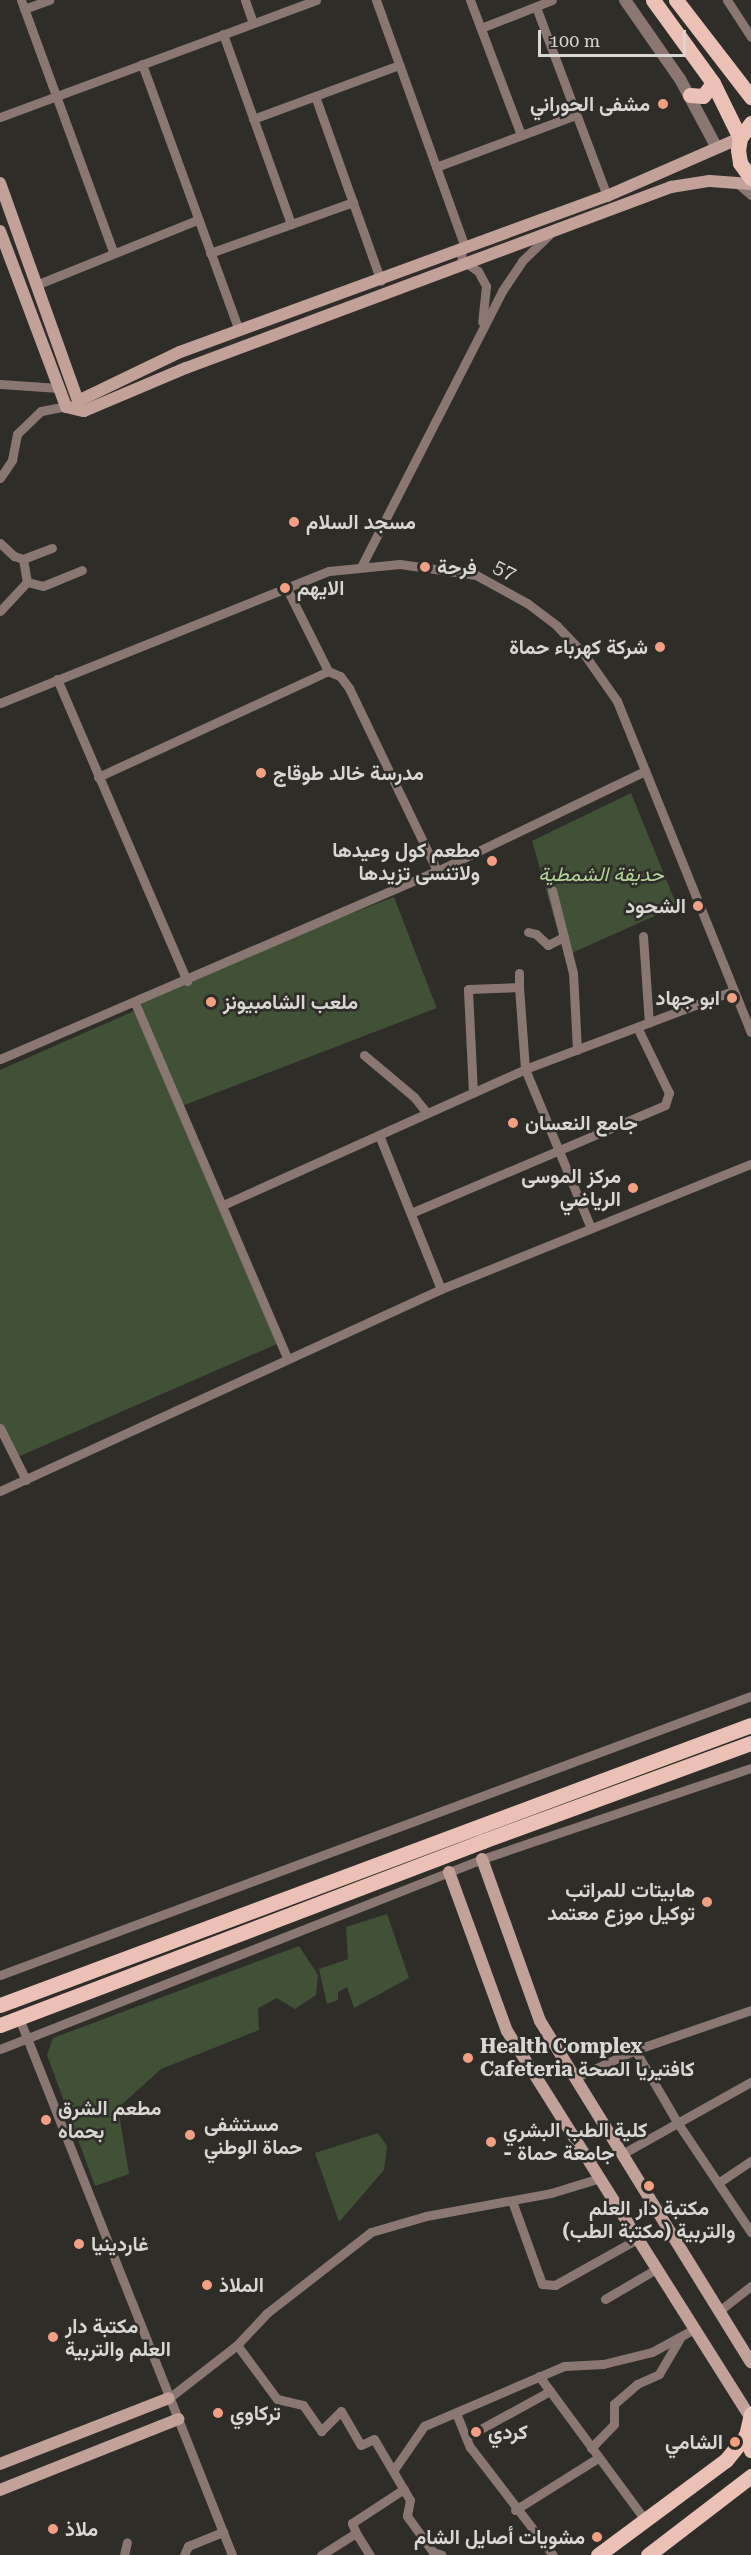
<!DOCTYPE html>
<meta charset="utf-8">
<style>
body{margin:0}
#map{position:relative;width:751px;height:2555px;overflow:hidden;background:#2f2d28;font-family:"Roboto Serif",Vazirmatn,serif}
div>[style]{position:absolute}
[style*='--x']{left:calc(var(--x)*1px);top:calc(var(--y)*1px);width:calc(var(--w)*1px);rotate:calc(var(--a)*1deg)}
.green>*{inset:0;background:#415136;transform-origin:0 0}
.minor>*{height:9px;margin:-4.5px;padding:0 4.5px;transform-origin:4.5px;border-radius:4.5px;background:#8b7772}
.tertiary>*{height:12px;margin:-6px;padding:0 6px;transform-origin:6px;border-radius:6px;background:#8b7772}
.secondary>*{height:12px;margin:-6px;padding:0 6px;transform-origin:6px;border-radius:6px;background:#c1a198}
.primary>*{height:15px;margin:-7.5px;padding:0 7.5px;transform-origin:7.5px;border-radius:7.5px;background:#ebc1b6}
.dots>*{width:16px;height:16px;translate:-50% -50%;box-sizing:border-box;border:3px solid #2f2d28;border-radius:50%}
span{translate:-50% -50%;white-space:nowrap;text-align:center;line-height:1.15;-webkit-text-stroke:5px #2f2d28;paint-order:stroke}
.poi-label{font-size:20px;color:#d8d7d3;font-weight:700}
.right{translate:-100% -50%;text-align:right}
.left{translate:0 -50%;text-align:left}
.street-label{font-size:20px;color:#d8d7d3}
.park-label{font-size:20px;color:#b2d599;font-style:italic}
.scale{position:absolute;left:538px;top:30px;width:148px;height:27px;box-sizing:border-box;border:3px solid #d8d7d3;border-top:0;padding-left:8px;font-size:18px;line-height:21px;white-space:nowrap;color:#d8d7d3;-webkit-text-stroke:4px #2f2d28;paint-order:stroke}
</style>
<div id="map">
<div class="green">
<div style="clip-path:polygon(631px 793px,677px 906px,565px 956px,532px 841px)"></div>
<div style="left:394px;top:897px;width:119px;height:275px;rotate:69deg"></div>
<div style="clip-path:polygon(134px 1011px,279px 1343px,13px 1459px,0 1427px,0 1070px)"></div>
<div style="clip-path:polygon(387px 1914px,409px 1978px,354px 2008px,347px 1987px,338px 1992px,338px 2000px,327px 2004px,319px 1969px,348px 1959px,346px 1927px)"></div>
<div style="clip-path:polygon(299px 1946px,318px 1975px,316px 1995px,295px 2009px,277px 1998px,258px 2008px,259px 2030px,161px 2069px,118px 2108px,129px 2174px,95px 2186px,47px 2055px,53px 2038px)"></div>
<div style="clip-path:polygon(378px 2133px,387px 2146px,384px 2170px,339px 2222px,315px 2153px)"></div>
</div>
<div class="minor">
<div style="--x:21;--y:0;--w:268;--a:69.9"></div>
<div style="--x:245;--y:0;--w:24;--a:71"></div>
<div style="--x:376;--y:0;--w:263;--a:70.2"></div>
<div style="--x:465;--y:247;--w:6;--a:129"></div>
<div style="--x:461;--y:252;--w:8;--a:83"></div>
<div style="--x:462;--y:260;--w:19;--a:35"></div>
<div style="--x:478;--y:271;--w:17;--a:62"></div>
<div style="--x:486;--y:286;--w:36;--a:96"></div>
<div style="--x:470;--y:0;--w:144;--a:69.3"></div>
<div style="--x:727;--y:0;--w:44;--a:57"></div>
<div style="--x:536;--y:7;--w:202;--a:69.4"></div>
<div style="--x:24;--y:9;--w:27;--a:-20"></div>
<div style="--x:481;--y:28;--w:76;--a:-21.5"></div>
<div style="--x:223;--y:34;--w:202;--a:70.3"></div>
<div style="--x:142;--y:64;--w:284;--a:70"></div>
<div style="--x:315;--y:96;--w:196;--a:70.4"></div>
<div style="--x:0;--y:117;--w:337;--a:-20.3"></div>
<div style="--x:253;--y:119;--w:156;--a:-20.3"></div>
<div style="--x:436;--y:167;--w:149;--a:-20.4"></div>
<div style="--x:736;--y:182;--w:20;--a:41"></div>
<div style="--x:210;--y:253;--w:152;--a:-19.6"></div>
<div style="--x:36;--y:285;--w:174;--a:-22"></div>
<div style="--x:0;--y:384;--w:59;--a:3.9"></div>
<div style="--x:0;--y:478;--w:22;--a:-56"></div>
<div style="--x:12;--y:460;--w:26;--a:-79"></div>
<div style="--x:17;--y:434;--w:33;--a:-44"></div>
<div style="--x:41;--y:411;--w:31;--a:-11"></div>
<div style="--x:0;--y:543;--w:19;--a:43"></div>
<div style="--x:14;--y:556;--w:9;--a:18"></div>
<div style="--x:362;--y:565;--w:308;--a:-62.9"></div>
<div style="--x:502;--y:291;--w:36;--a:-56"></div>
<div style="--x:522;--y:261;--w:37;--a:-44"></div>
<div style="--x:27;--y:582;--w:16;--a:14"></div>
<div style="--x:43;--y:586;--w:42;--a:-22.3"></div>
<div style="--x:286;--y:587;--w:94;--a:63.4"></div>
<div style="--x:0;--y:611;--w:40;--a:-47"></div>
<div style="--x:27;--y:582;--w:23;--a:-100"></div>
<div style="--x:23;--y:559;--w:31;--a:-21"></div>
<div style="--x:57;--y:679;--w:329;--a:66.7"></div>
<div style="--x:0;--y:703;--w:354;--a:-21.9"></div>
<div style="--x:329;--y:571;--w:71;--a:-5.6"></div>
<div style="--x:400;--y:564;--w:77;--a:8.2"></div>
<div style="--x:476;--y:575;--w:58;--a:28.8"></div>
<div style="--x:527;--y:603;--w:38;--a:37"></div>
<div style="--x:557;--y:626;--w:39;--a:46"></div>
<div style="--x:584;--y:654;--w:57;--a:54.9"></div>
<div style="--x:617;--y:701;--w:357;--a:68"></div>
<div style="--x:98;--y:777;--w:253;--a:-24.7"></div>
<div style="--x:328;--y:671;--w:13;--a:23"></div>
<div style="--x:340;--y:676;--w:15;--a:53"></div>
<div style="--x:349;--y:688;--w:203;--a:64.3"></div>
<div style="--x:552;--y:890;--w:86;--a:75.8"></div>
<div style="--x:573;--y:973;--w:77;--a:87"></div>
<div style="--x:528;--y:932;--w:8;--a:14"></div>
<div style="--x:536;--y:934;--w:16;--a:43"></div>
<div style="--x:548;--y:945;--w:18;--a:-27"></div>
<div style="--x:643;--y:936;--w:87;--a:86.1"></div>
<div style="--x:519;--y:987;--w:82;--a:85.8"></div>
<div style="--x:525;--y:1069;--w:170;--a:67.5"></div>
<div style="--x:135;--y:1003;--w:386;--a:66.8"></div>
<div style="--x:364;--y:1055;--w:65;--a:40"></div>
<div style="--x:414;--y:1097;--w:21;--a:51"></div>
<div style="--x:0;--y:1059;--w:476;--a:-23.3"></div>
<div style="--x:437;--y:871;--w:231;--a:-25.7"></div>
<div style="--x:473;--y:1093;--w:104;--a:-92.8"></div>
<div style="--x:468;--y:989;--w:51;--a:-2.2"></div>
<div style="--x:519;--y:987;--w:14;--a:-90"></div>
<div style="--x:379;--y:1135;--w:166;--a:68.1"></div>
<div style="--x:223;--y:1205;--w:331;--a:-24.2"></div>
<div style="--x:525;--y:1069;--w:222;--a:-20.6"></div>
<div style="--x:411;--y:1213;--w:276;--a:-23"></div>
<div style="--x:665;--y:1105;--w:13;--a:-72"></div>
<div style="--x:669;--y:1093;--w:73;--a:-115.9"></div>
<div style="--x:0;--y:1428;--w:58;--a:63.4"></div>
<div style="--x:0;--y:1491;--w:485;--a:-24.6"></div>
<div style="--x:441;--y:1289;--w:334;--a:-22"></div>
<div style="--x:0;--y:1975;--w:801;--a:-20.38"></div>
<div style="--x:19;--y:2018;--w:578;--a:68.36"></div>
<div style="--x:0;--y:2049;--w:518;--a:-21.51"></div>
<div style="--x:482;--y:1859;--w:284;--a:-18.7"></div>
<div style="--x:635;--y:2050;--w:83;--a:59.7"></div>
<div style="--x:677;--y:2122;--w:133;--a:56.1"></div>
<div style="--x:575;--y:2078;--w:66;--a:-25"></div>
<div style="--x:635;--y:2050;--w:123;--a:-19"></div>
<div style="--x:622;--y:2154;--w:148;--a:-29.2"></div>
<div style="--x:718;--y:2183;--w:40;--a:-34"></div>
<div style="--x:512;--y:2201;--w:88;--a:70.1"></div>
<div style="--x:542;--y:2284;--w:13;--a:4"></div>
<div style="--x:555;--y:2285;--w:96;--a:-29.2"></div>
<div style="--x:605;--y:2299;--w:61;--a:-30.3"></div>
<div style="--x:719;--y:2311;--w:41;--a:-38"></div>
<div style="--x:237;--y:2345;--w:67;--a:53.5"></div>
<div style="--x:277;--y:2399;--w:27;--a:13"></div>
<div style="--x:303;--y:2405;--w:32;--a:55"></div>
<div style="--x:321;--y:2431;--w:28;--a:-45"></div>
<div style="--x:341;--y:2411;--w:39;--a:60"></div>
<div style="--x:361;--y:2445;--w:14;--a:-25"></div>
<div style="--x:374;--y:2439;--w:71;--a:59.5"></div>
<div style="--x:410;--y:2500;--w:16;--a:101"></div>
<div style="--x:407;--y:2516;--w:44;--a:54.2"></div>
<div style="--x:433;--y:2552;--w:9;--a:18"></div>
<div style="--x:539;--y:2376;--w:179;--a:53.6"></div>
<div style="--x:169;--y:2398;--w:86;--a:-37.9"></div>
<div style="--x:237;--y:2345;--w:44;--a:-46.8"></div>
<div style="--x:267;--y:2313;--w:132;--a:-37.9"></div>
<div style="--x:371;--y:2232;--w:57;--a:-16.2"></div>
<div style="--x:426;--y:2216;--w:127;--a:-10.4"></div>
<div style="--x:551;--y:2193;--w:51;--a:-17"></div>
<div style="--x:456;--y:2413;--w:37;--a:68"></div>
<div style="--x:470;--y:2447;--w:136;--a:52.5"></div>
<div style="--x:466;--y:2437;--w:96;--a:-28.7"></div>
<div style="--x:591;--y:2448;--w:33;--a:-46"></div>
<div style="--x:614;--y:2424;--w:20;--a:-90"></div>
<div style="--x:614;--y:2404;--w:30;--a:-41"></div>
<div style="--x:637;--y:2384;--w:24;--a:-24"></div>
<div style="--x:659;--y:2374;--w:42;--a:-59.7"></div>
<div style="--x:393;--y:2471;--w:55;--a:-55.4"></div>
<div style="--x:424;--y:2426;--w:152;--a:-23.2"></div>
<div style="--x:564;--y:2366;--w:39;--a:-3"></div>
<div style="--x:603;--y:2364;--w:50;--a:-13.8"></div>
<div style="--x:652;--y:2352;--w:48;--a:-28.7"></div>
<div style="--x:515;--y:2510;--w:98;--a:-32.1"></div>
<div style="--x:356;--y:2533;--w:26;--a:58"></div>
<div style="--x:124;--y:2555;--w:13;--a:-77"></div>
<div style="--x:184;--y:2555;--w:10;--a:-66"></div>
<div style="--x:188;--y:2546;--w:38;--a:-22"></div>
<div style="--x:321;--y:2555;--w:41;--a:-32.2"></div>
<div style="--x:356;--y:2533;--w:11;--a:-112"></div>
<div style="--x:352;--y:2523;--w:62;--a:-33.2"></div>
</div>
<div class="tertiary">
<div style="--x:625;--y:0;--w:96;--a:55.2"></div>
<div style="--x:680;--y:79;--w:76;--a:61.8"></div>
</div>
<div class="secondary">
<div style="--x:0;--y:183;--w:232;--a:70.3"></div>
<div style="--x:78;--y:401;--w:113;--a:-25.7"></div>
<div style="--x:180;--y:352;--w:455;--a:-20.1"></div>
<div style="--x:607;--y:196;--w:145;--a:-23.6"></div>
<div style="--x:0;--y:231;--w:188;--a:69.4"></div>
<div style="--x:66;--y:407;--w:18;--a:13"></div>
<div style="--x:84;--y:411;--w:111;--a:-22.9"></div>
<div style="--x:186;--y:368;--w:518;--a:-20.47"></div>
<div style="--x:671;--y:187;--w:39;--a:-9"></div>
<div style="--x:710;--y:181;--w:41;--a:4.2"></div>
<div style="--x:482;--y:1859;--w:172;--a:70.3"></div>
<div style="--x:540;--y:2021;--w:401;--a:58.3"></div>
<div style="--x:449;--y:1872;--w:169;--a:70"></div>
<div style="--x:507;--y:2031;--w:455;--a:57.8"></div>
<div style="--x:0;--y:2464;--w:181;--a:-21.3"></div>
<div style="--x:0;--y:2490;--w:192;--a:-21.7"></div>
</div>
<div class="primary">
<div style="--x:653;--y:0;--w:102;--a:54.1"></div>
<div style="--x:713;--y:83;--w:61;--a:63.9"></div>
<div style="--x:676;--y:0;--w:123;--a:52.3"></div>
<div style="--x:690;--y:95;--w:13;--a:4"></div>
<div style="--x:703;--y:96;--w:16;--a:-52"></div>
<div style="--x:751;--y:123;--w:19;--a:126"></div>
<div style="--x:740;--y:138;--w:12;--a:99"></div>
<div style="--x:738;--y:150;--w:13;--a:81"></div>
<div style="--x:740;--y:163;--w:19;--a:54"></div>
<div style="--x:0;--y:2005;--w:801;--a:-20.45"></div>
<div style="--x:0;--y:2025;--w:517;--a:-20.85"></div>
<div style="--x:483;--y:1841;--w:285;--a:-20.1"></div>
<div style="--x:751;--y:2414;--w:22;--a:103"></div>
<div style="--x:746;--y:2435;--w:16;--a:72"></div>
<div style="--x:598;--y:2555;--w:159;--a:-36.6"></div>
<div style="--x:726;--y:2460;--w:32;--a:-51"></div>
<div style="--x:648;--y:2555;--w:130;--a:-37.5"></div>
</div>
<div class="dots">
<div style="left:663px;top:104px;background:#f39f83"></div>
<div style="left:294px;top:522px;background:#f39f83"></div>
<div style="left:425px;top:567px;background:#f39f83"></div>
<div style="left:285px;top:588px;background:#f39f83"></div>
<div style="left:660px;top:647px;background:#f39f83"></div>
<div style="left:261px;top:773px;background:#f39f83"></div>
<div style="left:492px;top:861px;background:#f39f83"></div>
<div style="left:698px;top:906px;background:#f39f83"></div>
<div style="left:732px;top:998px;background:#f39f83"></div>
<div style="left:211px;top:1002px;background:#f39f83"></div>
<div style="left:513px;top:1123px;background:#f39f83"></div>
<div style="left:633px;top:1188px;background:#f39f83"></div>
<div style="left:707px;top:1902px;background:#f39f83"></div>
<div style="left:468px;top:2058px;background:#f39f83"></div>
<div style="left:46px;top:2120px;background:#f39f83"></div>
<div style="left:190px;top:2135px;background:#f39f83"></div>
<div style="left:491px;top:2142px;background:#f39f83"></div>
<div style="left:649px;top:2186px;background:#f39f83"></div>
<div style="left:79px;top:2244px;background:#f39f83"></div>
<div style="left:207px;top:2285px;background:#f39f83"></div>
<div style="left:53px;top:2337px;background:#f39f83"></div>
<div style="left:218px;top:2413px;background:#f39f83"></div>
<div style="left:476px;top:2432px;background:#f39f83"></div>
<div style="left:735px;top:2442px;background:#f39f83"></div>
<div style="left:53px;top:2529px;background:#f39f83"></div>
<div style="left:597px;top:2537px;background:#f39f83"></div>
</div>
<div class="poi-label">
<span class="right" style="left:650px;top:104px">مشفى الحوراني</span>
<span class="left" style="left:306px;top:522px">مسجد السلام</span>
<span class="left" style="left:437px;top:567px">فرحة</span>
<span class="left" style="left:297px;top:588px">الايهم</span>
<span class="right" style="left:648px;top:647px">شركة كهرباء حماة</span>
<span class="left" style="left:273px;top:773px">مدرسة خالد طوقاج</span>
<span class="right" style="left:480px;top:862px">مطعم كول وعيدها<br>ولاتنسى تزيدها</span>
<span class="right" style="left:686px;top:906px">الشحود</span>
<span class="right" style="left:720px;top:998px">ابو جهاد</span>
<span class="left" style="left:223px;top:1002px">ملعب الشامبيونز</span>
<span class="left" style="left:525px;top:1123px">جامع النعسان</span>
<span class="right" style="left:621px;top:1188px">مركز الموسى<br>الرياضي</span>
<span class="right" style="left:695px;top:1902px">هابيتات للمراتب<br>توكيل موزع معتمد</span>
<span class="left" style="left:480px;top:2058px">Health Complex<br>Cafeteria كافتيريا الصحة</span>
<span class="left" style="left:58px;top:2120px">مطعم الشرق<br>بحماه</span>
<span class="left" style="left:204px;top:2136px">مستشفى<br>حماة الوطني</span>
<span class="left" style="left:503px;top:2142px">كلية الطب البشري<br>- جامعة حماة</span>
<span style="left:649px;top:2220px">مكتبة دار العلم<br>والتربية (مكتبة الطب)</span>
<span class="left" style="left:91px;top:2244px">غاردينيا</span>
<span class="left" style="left:219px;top:2285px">الملاذ</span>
<span class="left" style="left:65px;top:2338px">مكتبة دار<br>العلم والتربية</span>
<span class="left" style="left:230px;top:2413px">تركاوي</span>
<span class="left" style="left:488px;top:2432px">كردي</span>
<span class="right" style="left:723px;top:2442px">الشامي</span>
<span class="left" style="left:65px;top:2529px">ملاذ</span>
<span class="right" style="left:585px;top:2537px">مشويات أصايل الشام</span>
</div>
<div class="street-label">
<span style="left:505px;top:570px;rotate:27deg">57</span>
</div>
<div class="park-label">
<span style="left:601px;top:874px">حديقة الشمطية</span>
</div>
<div class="scale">100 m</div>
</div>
